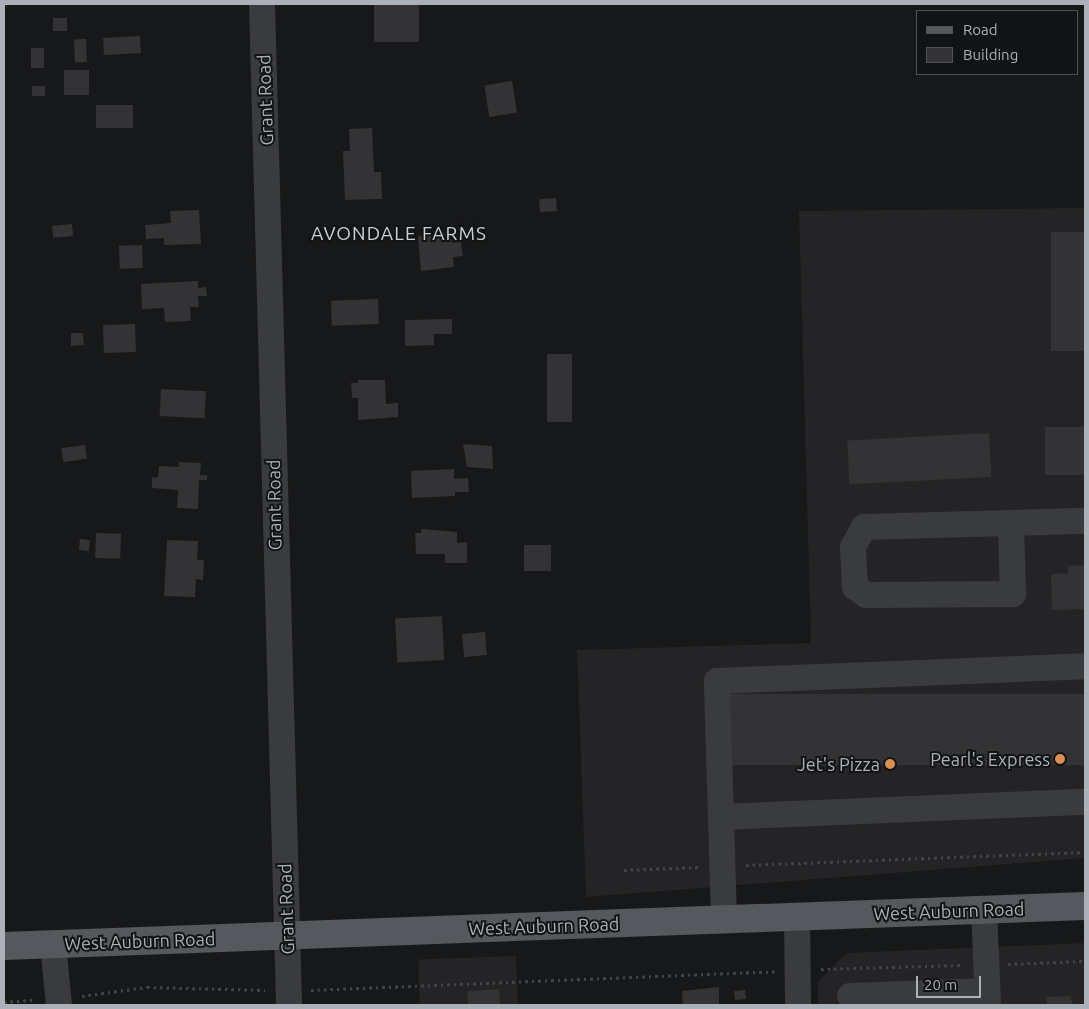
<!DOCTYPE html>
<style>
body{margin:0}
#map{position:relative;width:1089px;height:1009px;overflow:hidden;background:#171819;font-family:Ubuntu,sans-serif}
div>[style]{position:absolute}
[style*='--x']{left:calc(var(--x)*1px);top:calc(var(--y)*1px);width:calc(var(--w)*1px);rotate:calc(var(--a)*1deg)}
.built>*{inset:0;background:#242426;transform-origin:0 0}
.building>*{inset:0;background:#333335;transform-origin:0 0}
.path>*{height:3px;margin-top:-1.5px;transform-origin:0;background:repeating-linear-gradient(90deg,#414446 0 2.5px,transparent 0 6.5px)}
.minor>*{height:26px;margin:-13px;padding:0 13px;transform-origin:13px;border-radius:13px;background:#393b3e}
.major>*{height:28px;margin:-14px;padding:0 14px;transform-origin:14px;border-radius:14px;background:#55585c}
.dots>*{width:14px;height:14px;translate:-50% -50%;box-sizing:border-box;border:2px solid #121314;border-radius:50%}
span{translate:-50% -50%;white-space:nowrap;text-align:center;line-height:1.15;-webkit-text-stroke:4px #121314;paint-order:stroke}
.street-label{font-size:18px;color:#abb1b7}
.poi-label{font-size:18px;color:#abb1b7}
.right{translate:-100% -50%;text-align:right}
.neighbourhood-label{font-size:19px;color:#ccd0d4;letter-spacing:1px}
.frame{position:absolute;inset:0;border:5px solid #abb1b7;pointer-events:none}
.legend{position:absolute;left:916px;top:10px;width:162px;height:65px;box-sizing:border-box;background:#121314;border:1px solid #4f5255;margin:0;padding:6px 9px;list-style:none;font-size:15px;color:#abb1b7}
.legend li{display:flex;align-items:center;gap:10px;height:25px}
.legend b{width:25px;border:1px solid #4f5255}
.scale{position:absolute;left:916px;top:976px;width:65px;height:22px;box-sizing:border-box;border:2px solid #abb1b7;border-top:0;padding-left:6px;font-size:15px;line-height:18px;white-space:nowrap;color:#abb1b7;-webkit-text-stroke:4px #121314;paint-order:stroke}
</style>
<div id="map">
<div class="built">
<div style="clip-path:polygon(1085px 208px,1085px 858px,586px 897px,577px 650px,811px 643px,799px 211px)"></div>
<div style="clip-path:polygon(1085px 943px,1085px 1005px,818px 1005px,818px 982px,846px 953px)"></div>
<div style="left:516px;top:956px;width:49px;height:98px;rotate:88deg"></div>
</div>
<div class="building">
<div style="left:374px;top:4px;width:45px;height:38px"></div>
<div style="left:53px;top:18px;width:14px;height:13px"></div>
<div style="left:140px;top:36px;width:17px;height:37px;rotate:87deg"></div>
<div style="left:86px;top:39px;width:23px;height:12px;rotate:88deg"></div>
<div style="left:31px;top:48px;width:13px;height:20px"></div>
<div style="left:64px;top:70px;width:25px;height:25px"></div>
<div style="left:512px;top:81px;width:32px;height:28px;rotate:81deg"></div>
<div style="left:32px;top:86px;width:13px;height:10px"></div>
<div style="left:96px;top:105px;width:37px;height:23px"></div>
<div style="clip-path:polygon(372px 128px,374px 172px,381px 172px,382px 199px,345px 200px,343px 151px,350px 151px,349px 129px)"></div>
<div style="left:556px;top:198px;width:13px;height:17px;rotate:86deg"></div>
<div style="clip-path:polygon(199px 210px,201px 244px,164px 245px,164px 238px,146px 239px,145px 225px,171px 223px,170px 211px)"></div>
<div style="left:72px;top:224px;width:12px;height:20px;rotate:85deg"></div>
<div style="clip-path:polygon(450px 232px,452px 243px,461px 242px,463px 256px,453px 257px,454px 267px,421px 271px,418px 236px)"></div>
<div style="left:1085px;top:232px;width:119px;height:34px;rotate:90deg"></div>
<div style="left:142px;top:245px;width:23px;height:23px;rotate:88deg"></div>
<div style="clip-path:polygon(198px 281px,198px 288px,206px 287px,207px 296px,198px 296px,199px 307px,190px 307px,191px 321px,165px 322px,164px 308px,142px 309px,141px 284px)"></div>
<div style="left:378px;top:299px;width:25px;height:47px;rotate:88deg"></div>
<div style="clip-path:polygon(452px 319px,452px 334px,434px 334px,434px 345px,405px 346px,405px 320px)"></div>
<div style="left:135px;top:324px;width:28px;height:32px;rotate:88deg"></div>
<div style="clip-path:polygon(71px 333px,83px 333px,84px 345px,71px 346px)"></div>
<div style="left:547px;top:354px;width:25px;height:68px"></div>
<div style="clip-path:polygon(358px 380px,385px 380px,386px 404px,398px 403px,398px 417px,358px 420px,358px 398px,352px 398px,351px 383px,358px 383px)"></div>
<div style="left:161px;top:389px;width:45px;height:27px;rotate:3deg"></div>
<div style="left:1085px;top:427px;width:48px;height:40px;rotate:90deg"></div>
<div style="left:989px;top:433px;width:44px;height:142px;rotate:87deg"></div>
<div style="clip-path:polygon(463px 444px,492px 446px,493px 469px,467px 467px)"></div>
<div style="left:85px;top:445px;width:14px;height:24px;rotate:82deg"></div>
<div style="clip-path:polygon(179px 462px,201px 463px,200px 475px,207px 475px,207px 480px,199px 480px,198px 509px,177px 508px,178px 490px,152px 488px,152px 477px,158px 478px,159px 466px,179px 467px)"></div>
<div style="clip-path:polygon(454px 469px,454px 479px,468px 478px,469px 492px,455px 492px,455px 496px,412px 498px,411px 471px)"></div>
<div style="clip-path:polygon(421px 529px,457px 532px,457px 543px,467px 542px,467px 563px,445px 563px,445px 554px,416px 554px,415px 533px,421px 533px)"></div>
<div style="left:96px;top:533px;width:25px;height:25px;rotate:2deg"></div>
<div style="left:80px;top:539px;width:10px;height:11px;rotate:6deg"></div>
<div style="clip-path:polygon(167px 540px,198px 541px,197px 560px,204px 560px,203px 580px,196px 579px,195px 597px,164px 596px)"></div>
<div style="left:524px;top:545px;width:27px;height:26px"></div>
<div style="clip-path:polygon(1085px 565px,1085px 609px,1052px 610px,1051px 574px,1068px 573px,1068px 566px)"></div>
<div style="left:442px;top:616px;width:44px;height:47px;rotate:87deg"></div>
<div style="left:485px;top:632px;width:23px;height:23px;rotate:85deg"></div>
<div style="left:1085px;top:694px;width:71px;height:358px;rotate:90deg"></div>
<div style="clip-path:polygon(719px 987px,719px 1005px,683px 1005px,682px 991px)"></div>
<div style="left:499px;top:989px;width:16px;height:32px;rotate:86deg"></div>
<div style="left:745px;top:990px;width:9px;height:11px;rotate:84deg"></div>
<div style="clip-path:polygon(1071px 996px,1072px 1005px,1047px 1005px,1046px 997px)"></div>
</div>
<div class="path">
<div style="--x:746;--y:865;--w:339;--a:-2.2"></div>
<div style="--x:624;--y:870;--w:76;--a:-2.3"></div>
<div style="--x:1008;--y:964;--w:77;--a:-2.2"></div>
<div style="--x:821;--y:969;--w:141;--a:-1.6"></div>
<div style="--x:311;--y:990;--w:464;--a:-2.3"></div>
<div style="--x:82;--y:996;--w:66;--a:-7.9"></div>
<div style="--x:147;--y:987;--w:118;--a:1.5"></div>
<div style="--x:4;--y:1002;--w:32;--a:-4"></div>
</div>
<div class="minor">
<div style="--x:262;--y:4;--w:1001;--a:88.45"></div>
<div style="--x:1011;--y:523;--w:71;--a:88.4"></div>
<div style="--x:1013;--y:594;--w:147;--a:179.6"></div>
<div style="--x:866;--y:595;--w:14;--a:-144"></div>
<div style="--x:855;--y:587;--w:40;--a:-92.9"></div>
<div style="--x:853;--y:547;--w:23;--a:-61"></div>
<div style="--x:864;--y:527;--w:221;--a:-1.6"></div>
<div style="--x:721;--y:817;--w:364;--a:-2.4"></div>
<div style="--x:984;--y:909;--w:96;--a:87.6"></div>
<div style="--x:797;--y:917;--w:88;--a:89.3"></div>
<div style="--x:724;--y:920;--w:239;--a:-91.7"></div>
<div style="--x:717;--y:681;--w:368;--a:-2.3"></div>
<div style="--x:53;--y:944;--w:61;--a:84.4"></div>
<div style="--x:850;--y:996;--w:137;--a:-2.1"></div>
</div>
<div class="major">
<div style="--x:4;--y:946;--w:1082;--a:-2.12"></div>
</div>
<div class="dots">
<div style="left:1060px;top:759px;background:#db8e4e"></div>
<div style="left:890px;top:764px;background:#db8e4e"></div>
</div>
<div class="street-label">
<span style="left:265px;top:100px;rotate:-92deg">Grant Road</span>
<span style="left:274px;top:505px;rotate:-91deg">Grant Road</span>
<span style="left:286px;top:909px;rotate:-92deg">Grant Road</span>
<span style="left:949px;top:911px;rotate:-2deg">West Auburn Road</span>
<span style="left:544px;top:926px;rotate:-2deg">West Auburn Road</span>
<span style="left:140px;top:941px;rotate:-2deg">West Auburn Road</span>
</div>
<div class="poi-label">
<span class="right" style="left:1050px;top:759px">Pearl's Express</span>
<span class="right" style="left:880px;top:764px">Jet's Pizza</span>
</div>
<div class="neighbourhood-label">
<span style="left:399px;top:234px">AVONDALE FARMS</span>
</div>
<div class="frame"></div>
<ul class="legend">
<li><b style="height:6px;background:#55585c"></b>Road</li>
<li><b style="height:14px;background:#333335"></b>Building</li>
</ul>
<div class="scale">20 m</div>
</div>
